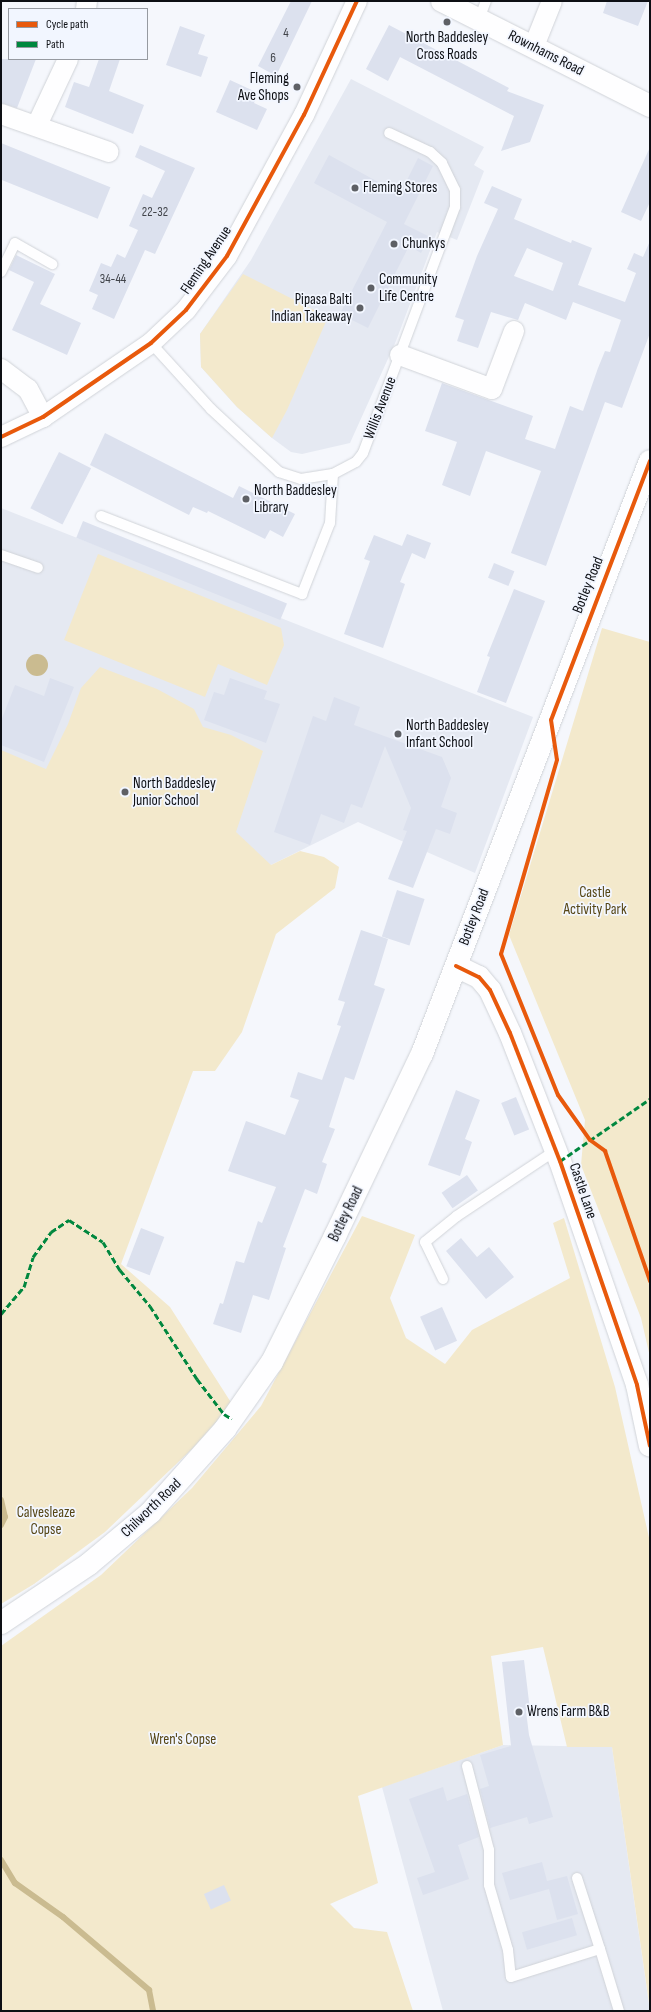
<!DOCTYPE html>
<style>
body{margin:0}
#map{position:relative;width:651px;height:2012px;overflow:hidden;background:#f5f7fc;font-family:"Sofia Sans Condensed",sans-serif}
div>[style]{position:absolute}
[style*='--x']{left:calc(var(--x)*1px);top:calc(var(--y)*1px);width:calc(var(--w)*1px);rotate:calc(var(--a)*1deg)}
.built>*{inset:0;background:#e5e9f2}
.green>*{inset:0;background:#f3e9cc}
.water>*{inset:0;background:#cabb90}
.round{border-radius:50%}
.stream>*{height:6px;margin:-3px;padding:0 3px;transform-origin:3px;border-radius:3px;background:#cabb90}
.building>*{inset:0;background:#dce1ee;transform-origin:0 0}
.roads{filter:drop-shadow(0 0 1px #d0d3d8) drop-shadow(0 0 1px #d0d3d8)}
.lane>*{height:10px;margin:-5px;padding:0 5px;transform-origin:5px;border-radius:5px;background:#fefeff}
.street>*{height:20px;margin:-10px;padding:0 10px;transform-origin:10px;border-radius:10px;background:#fefeff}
.secondary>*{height:22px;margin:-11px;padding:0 11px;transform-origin:11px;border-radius:11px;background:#fefeff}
.primary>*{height:22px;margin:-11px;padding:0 11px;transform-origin:11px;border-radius:11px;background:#fefeff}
.quiet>*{height:3px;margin-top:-1.5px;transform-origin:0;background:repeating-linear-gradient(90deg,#00873e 0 6px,transparent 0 9px)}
.cycleway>*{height:4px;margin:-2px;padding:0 2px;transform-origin:2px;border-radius:2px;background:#e8590c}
.dots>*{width:11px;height:11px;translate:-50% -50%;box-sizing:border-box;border:2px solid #f2f6ff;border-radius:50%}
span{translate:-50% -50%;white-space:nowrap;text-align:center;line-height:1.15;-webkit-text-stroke:3.5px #f2f6ff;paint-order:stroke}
.number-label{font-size:13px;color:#41444a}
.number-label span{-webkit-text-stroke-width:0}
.poi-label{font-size:15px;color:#0d0f14}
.right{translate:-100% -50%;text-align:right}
.left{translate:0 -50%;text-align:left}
.street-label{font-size:15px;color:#0d0f14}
.park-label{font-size:15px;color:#564615}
.frame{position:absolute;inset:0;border:2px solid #0d0f14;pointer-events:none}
.legend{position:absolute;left:8px;top:8px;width:140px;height:52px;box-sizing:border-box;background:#f2f6ff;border:1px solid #969aa1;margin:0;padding:5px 7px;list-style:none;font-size:12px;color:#0d0f14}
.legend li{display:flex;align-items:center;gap:8px;height:20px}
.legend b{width:20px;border:1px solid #969aa1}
</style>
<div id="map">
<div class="built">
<div style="clip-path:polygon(351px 79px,484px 147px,474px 165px,484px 171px,457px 240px,437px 232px,396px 341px,350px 443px,302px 454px,291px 452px,272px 438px,237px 407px,201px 367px,200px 334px,251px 260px)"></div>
<div style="clip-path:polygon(1px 508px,533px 717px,475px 873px,358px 822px,271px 865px,1px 1073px)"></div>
<div style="clip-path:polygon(503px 1745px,612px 1747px,650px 2011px,443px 2011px,382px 1787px)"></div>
</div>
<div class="green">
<div style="clip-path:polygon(243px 274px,328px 317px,287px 410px,272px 438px,237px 407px,201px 367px,200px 334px)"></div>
<div style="clip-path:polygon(98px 554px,281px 628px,284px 645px,267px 685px,218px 664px,205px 697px,64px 640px)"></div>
<div style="clip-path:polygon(602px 628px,650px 642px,650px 1357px,641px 1318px,581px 1165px,585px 1120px,509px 935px)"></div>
<div style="clip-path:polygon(100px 667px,157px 689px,194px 709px,203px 727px,231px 735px,263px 751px,236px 832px,271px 865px,300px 851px,324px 857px,339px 867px,335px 888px,276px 934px,242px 1032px,215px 1071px,193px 1071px,121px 1264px,170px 1307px,232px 1404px,193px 1448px,105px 1532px,34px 1584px,1px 1604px,1px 750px,46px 769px,68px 724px,81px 688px)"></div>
<div style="clip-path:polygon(362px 1216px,415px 1235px,390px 1298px,406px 1338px,445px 1364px,472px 1330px,570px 1278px,553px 1223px,564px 1218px,615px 1387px,650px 1542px,650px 2010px,612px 1747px,567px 1747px,543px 1647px,491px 1656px,503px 1745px,358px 1796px,378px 1883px,330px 1904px,354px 1928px,387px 1932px,413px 2011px,1px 2011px,1px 1646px,101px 1575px,192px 1488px,261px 1406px)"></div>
</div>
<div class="water">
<div class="round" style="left:26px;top:654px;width:22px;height:22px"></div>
</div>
<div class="stream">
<div style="--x:1;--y:1500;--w:17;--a:77"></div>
<div style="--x:5;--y:1517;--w:9;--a:117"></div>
<div style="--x:1;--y:1860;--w:27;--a:59"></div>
<div style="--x:15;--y:1883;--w:59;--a:35.3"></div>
<div style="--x:63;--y:1917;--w:113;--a:40.3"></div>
<div style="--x:149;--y:1990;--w:21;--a:79"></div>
</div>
<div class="building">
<div style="clip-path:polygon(291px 1px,312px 1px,276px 76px,258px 66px)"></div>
<div style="clip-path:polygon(607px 1px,648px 1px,638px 26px,603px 13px)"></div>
<div style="clip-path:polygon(389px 25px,509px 88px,507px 91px,544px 105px,530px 142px,501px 151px,514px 116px,400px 57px,388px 81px,366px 69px)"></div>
<div style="clip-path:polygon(180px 26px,205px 35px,198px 54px,208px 57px,201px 77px,166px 65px)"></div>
<div style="clip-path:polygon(1px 59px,36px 59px,17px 108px,1px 103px)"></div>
<div style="clip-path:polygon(99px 59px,120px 59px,109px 91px,144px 105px,133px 134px,65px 107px,74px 82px,89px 87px)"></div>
<div style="clip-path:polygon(230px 80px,258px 93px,254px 103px,267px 109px,257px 130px,216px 112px)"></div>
<div style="left:1px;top:143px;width:118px;height:34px;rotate:22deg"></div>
<div style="clip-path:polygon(140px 145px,195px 168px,155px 254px,145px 250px,114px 319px,92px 309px,98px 295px,89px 291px,101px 263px,111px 267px,117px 254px,125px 258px,138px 230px,129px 226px,143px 194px,152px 198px,165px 171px,135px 157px)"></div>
<div style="clip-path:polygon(650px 147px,650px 202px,641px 221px,621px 212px)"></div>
<div style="clip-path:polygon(329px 155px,400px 194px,418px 158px,433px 166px,404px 224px,430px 237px,421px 253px,409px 246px,368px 328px,340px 314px,387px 222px,314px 183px)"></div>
<div style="clip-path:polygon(evenodd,492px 186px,522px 199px,514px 219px,571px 243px,572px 240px,592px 248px,578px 285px,625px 302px,636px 273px,627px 269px,634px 253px,643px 257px,650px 241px,650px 333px,622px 408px,605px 402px,546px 566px,511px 553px,541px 471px,486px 451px,470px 496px,442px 485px,457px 442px,425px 431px,442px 383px,533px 416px,525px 439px,555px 449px,570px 406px,583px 411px,598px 368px,605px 351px,610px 352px,621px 320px,573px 302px,566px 320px,525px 303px,518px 320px,491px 312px,478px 348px,457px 341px,464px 320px,455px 317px,477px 256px,498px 209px,484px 203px,492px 186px,527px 248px,563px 263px,553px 291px,514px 276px,527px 248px)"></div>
<div style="clip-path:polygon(16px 255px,55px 274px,40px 304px,81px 323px,67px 355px,12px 330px,34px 282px,9px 270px)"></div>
<div style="clip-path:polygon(105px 433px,233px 498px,239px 486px,295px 514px,283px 537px,270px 530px,265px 539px,208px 511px,207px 513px,193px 507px,189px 515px,90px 465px)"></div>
<div style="left:59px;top:452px;width:36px;height:63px;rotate:27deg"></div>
<div style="left:83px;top:521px;width:220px;height:18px;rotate:22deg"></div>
<div style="clip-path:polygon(407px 534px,431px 543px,425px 559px,412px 553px,400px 582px,405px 584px,383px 648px,344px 634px,370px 561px,364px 559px,374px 535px,402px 546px)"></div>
<div style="left:494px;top:563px;width:22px;height:16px;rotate:22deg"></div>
<div style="clip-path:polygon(514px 589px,545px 601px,506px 703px,477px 692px,490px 657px,487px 656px)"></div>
<div style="clip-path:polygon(50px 678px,74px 687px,44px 762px,1px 745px,1px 721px,15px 685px,44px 696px)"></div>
<div style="clip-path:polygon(230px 678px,267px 691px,264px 699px,280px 704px,266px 743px,204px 720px,214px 692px,224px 695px)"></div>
<div style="clip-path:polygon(334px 697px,360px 707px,354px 725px,442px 757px,451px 778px,441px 807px,457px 813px,450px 834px,436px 829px,413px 888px,388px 879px,407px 831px,403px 830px,411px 808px,385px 746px,362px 808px,351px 804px,344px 823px,321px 814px,310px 845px,274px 832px,313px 716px,326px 721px)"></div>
<div style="left:397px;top:890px;width:29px;height:49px;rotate:18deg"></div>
<div style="clip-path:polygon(361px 930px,388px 939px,374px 985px,385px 989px,354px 1080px,345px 1077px,329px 1127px,335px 1129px,322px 1162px,327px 1164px,317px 1194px,305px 1189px,283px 1247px,286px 1248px,269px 1300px,253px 1295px,241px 1333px,213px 1324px,220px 1303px,223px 1304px,236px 1261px,244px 1263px,258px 1221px,262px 1223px,276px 1187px,228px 1171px,246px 1121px,285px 1135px,299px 1100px,290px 1097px,298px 1072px,322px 1080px,341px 1026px,337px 1025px,345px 1002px,338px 1000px)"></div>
<div style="clip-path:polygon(456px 1090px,480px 1100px,465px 1139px,472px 1142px,460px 1176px,428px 1165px)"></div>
<div style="left:516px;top:1097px;width:35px;height:16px;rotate:68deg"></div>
<div style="left:467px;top:1175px;width:19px;height:31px;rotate:55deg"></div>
<div style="left:141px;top:1228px;width:25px;height:41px;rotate:21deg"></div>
<div style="clip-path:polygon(461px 1238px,477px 1257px,489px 1247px,514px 1277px,486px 1299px,446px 1251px)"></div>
<div style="left:442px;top:1307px;width:37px;height:24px;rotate:66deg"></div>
<div style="clip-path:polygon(524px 1660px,530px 1710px,526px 1711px,529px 1735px,553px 1817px,529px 1824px,527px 1817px,490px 1828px,480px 1789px,489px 1786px,480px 1755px,511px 1746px,502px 1662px)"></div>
<div style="clip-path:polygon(443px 1787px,447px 1801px,467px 1794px,479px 1837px,458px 1845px,469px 1879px,423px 1895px,417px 1878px,435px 1872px,409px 1799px)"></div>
<div style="clip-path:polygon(542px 1862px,547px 1881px,567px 1876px,578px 1914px,557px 1920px,549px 1889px,510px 1900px,502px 1873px)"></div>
<div style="left:224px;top:1885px;width:17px;height:22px;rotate:66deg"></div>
<div style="left:572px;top:1918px;width:18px;height:52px;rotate:74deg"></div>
</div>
<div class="roads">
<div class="lane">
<div style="--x:479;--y:19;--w:19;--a:-69"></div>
<div style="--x:1;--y:272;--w:32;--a:-64"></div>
<div style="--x:15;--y:243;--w:43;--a:29.6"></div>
<div style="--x:151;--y:343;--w:89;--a:47.7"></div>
<div style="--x:211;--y:409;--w:93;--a:42.8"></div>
<div style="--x:279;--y:472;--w:23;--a:18"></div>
<div style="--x:301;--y:479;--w:32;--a:-9"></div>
<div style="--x:333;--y:474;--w:26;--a:-28"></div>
<div style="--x:356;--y:462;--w:11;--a:-52"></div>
<div style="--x:363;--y:453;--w:263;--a:-69.5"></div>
<div style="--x:455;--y:207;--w:17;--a:-90"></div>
<div style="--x:455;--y:190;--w:30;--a:-116"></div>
<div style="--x:442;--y:163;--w:16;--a:-137"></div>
<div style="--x:430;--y:152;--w:45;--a:-155.1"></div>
<div style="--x:101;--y:516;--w:216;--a:21.2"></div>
<div style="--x:302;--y:594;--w:76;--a:-68.5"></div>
<div style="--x:330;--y:523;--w:49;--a:-86.5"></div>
<div style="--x:1;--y:555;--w:39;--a:19"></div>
<div style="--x:443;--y:1279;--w:41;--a:-115.9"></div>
<div style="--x:425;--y:1242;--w:41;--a:-39.1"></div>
<div style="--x:457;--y:1216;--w:118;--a:-33.6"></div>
<div style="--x:467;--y:1766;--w:87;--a:75.3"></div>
<div style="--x:489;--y:1850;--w:35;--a:90"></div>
<div style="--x:489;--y:1885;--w:68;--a:73.7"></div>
<div style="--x:508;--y:1950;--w:27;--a:84"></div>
<div style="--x:511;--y:1977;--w:93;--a:-17.5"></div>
<div style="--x:600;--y:1949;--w:65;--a:73"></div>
<div style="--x:577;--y:1878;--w:75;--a:72.1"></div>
</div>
<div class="street">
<div style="--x:86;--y:9;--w:8;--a:-83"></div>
<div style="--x:534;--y:46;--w:48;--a:-68.2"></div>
<div style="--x:1;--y:114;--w:114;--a:19.4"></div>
<div style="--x:37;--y:125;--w:73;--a:-64.8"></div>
<div style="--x:400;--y:355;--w:98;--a:20.3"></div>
<div style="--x:492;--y:389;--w:62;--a:-69.2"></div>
<div style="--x:1;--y:369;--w:34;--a:37"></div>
<div style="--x:28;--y:389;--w:32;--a:62"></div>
<div style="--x:1;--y:437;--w:47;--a:-25.5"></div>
<div style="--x:43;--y:417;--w:131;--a:-34.4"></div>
<div style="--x:151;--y:343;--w:48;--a:-43.3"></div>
<div style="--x:186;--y:310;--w:68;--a:-52.8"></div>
<div style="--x:227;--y:256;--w:161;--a:-61.4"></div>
<div style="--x:304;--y:115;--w:126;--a:-65.1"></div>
</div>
<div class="secondary">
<div style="--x:442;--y:1;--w:233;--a:26.8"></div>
<div style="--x:456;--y:966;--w:25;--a:26"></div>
<div style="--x:479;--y:977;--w:17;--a:50"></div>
<div style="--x:490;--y:990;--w:47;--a:65.1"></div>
<div style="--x:510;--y:1033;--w:137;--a:68.7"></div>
<div style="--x:560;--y:1161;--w:237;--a:71"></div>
<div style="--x:637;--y:1385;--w:62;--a:78"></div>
</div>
<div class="primary">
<div style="--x:1;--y:1623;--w:106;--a:-33.8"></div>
<div style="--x:89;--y:1564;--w:80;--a:-39.9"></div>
<div style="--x:150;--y:1513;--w:113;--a:-48.2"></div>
<div style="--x:225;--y:1429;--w:82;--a:-55"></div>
<div style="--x:272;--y:1362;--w:141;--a:-63.4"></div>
<div style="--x:335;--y:1236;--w:202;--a:-64.5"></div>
<div style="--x:422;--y:1054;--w:635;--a:-68.97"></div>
</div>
</div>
<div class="quiet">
<div style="--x:560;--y:1161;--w:109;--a:-34.6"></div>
<div style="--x:1;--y:1314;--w:35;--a:-50"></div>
<div style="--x:24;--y:1287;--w:31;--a:-73"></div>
<div style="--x:33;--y:1257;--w:31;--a:-54"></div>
<div style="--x:51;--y:1232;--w:22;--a:-34"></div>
<div style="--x:69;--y:1220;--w:40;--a:32.9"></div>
<div style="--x:103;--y:1242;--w:33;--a:59"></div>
<div style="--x:120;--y:1270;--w:47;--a:50.2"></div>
<div style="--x:150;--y:1306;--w:87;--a:57.2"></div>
<div style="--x:197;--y:1379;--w:44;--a:52.4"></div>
<div style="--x:224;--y:1414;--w:9;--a:32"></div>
</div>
<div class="cycleway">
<div style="--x:1;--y:437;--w:47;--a:-25.5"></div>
<div style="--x:43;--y:417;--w:131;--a:-34.4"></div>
<div style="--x:151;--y:343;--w:48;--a:-43.3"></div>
<div style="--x:186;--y:310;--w:68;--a:-52.8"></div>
<div style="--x:227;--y:256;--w:161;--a:-61.4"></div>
<div style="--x:304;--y:115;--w:126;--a:-65.1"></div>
<div style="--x:650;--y:461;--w:277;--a:110.9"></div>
<div style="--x:551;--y:720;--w:40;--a:81.5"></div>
<div style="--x:557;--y:760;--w:202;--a:106.1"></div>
<div style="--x:501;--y:954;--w:152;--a:68"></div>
<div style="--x:558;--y:1095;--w:55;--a:54.6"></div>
<div style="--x:590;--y:1140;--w:19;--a:36"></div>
<div style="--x:605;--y:1151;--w:138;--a:70.9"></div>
<div style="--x:456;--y:966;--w:25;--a:26"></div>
<div style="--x:479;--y:977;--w:17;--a:50"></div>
<div style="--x:490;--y:990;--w:47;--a:65.1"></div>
<div style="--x:510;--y:1033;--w:137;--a:68.7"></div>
<div style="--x:560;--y:1161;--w:237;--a:71"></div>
<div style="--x:637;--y:1385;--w:62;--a:78"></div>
</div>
<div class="dots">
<div style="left:447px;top:22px;background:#5e6065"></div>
<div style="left:297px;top:87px;background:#5e6065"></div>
<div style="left:355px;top:188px;background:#5e6065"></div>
<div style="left:394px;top:244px;background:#5e6065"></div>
<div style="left:371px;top:288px;background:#5e6065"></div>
<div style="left:360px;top:308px;background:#5e6065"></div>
<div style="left:246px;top:499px;background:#5e6065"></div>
<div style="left:398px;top:734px;background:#5e6065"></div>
<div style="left:125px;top:792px;background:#5e6065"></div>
<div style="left:519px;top:1712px;background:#5e6065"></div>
</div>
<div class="number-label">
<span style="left:286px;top:33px">4</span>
<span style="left:273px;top:58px">6</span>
<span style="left:155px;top:212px">22-32</span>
<span style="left:113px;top:279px">34-44</span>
</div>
<div class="poi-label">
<span style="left:447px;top:46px">North Baddesley<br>Cross Roads</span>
<span class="right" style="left:289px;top:87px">Fleming<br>Ave Shops</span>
<span class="left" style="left:363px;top:188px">Fleming Stores</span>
<span class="left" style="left:402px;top:244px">Chunkys</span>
<span class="left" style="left:379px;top:288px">Community<br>Life Centre</span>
<span class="right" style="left:352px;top:308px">Pipasa Balti<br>Indian Takeaway</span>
<span class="left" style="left:254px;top:499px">North Baddesley<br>Library</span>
<span class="left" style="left:406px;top:734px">North Baddesley<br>Infant School</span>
<span class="left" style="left:133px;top:792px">North Baddesley<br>Junior School</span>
<span class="left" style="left:527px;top:1712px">Wrens Farm B&amp;B</span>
</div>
<div class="street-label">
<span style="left:546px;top:53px;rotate:27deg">Rownhams Road</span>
<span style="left:206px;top:260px;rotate:-56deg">Fleming Avenue</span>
<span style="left:380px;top:408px;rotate:-69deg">Willis Avenue</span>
<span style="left:588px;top:585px;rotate:-68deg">Botley Road</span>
<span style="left:474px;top:917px;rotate:-69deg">Botley Road</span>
<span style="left:583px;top:1191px;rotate:71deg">Castle Lane</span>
<span style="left:346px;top:1214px;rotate:-64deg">Botley Road</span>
<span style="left:151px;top:1508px;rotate:-44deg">Chilworth Road</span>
</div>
<div class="park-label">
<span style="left:595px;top:901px">Castle<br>Activity Park</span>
<span style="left:46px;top:1521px">Calvesleaze<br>Copse</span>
<span style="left:183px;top:1740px">Wren's Copse</span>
</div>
<div class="frame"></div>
<ul class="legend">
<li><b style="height:5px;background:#e8590c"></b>Cycle path</li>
<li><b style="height:5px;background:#00873e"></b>Path</li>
</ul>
</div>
